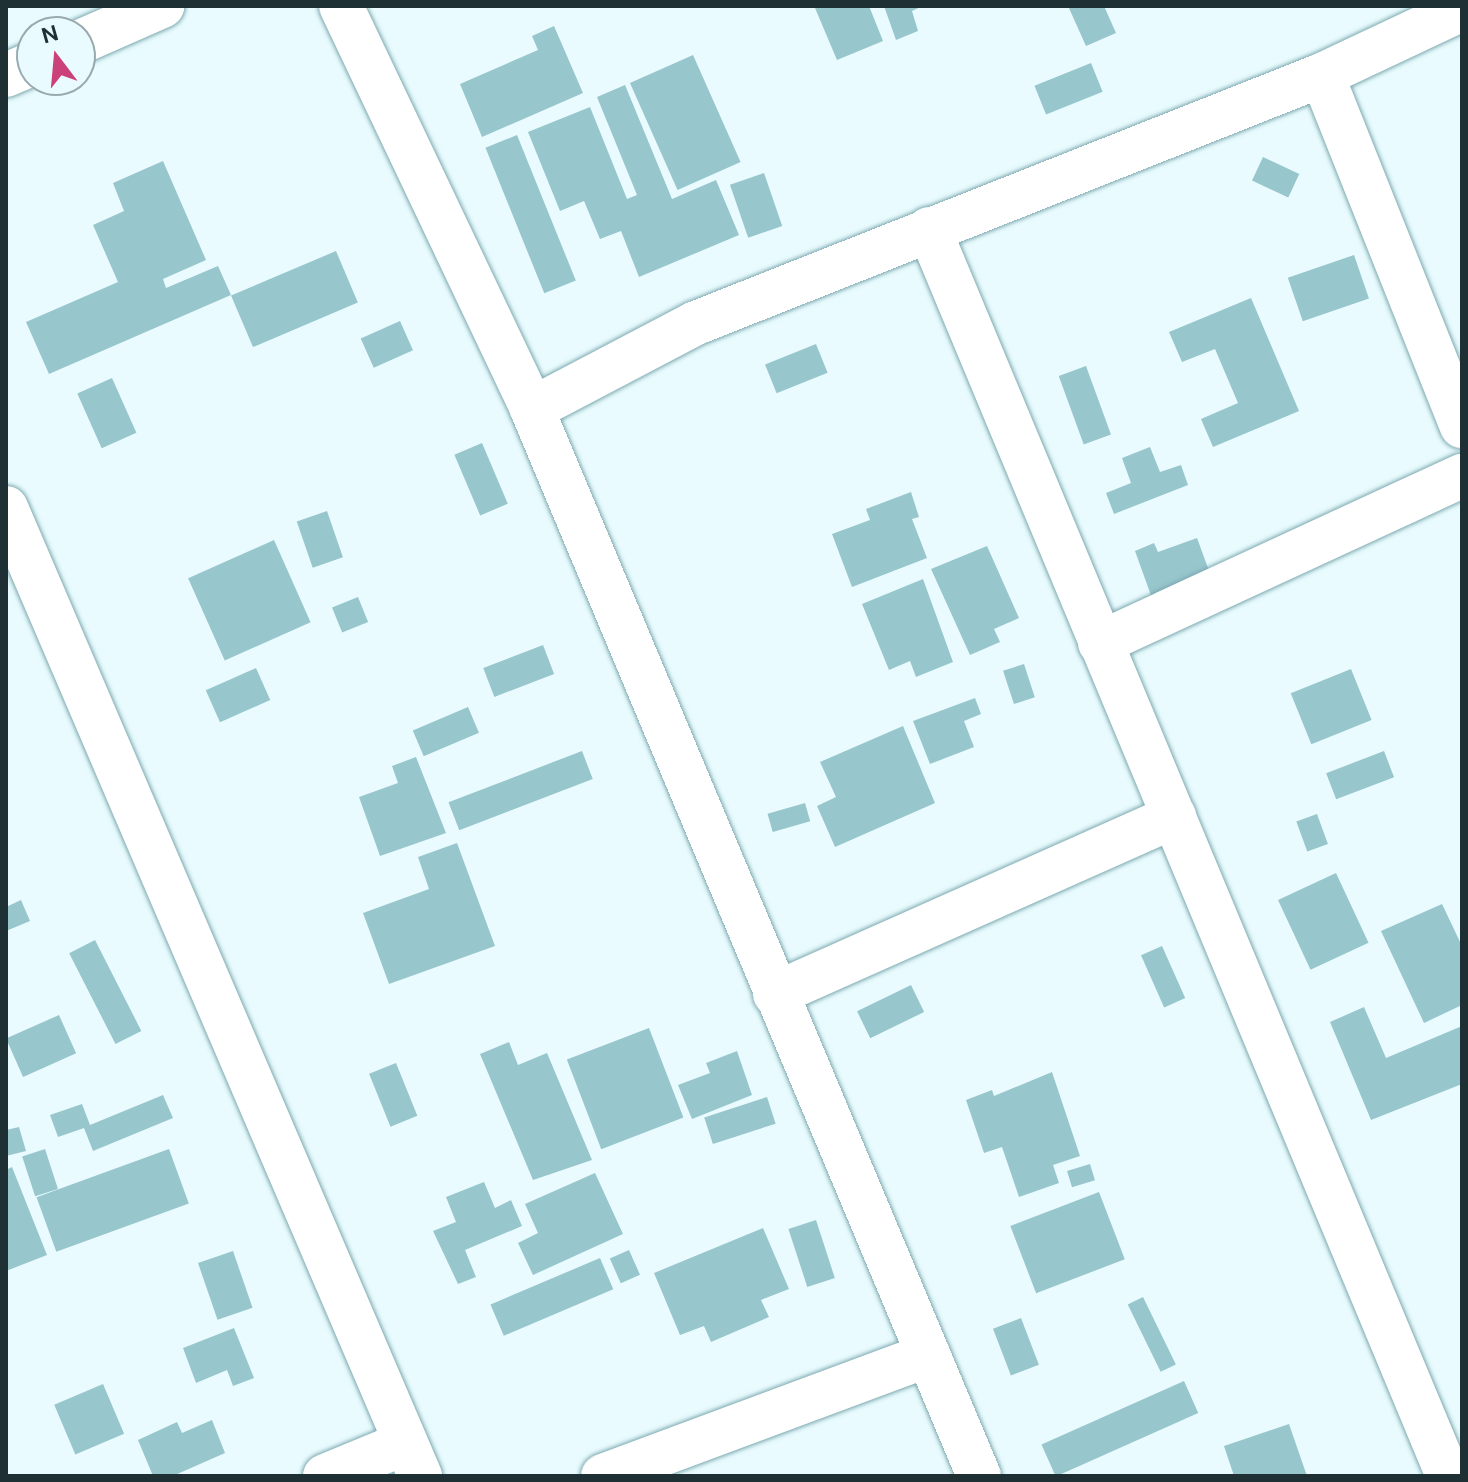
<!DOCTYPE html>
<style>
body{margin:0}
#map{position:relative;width:1468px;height:1482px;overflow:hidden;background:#e9fbfe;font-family:"DM Sans",sans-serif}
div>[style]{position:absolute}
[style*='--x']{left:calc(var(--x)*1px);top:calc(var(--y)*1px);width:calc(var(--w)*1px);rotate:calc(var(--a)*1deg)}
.building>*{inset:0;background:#98c6cd;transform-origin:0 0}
.roads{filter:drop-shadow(0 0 2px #7ca9b0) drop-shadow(0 0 2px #7ca9b0)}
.minor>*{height:44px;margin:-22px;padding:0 22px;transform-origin:22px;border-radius:22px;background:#fff}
span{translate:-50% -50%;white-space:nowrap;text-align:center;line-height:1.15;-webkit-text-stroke:7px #e9fbfe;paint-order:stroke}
.frame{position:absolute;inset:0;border:8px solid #1e3033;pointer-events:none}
.north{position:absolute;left:16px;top:16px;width:80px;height:80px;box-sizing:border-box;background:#e9fbfe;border:2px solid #98aaad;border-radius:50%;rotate:344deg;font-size:22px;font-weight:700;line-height:32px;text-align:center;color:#1e3033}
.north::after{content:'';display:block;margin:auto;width:28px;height:36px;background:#cb427b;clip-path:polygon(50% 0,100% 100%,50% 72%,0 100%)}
</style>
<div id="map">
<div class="building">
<div style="clip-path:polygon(869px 6px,883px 41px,837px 60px,815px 8px)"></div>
<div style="clip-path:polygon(884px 6px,923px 6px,912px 11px,918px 31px,896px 40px)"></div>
<div style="clip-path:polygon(1068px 6px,1104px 6px,1116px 33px,1086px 46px)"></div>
<div style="clip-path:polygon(554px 26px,583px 93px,482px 137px,460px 84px,538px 50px,532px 36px)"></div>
<div style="left:693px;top:55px;width:117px;height:69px;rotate:66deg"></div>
<div style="left:1091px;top:63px;width:31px;height:61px;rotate:68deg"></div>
<div style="clip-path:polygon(625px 85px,672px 199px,716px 180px,739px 235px,639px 277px,621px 231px,600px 239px,584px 201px,560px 211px,528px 132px,590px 107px,627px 199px,637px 195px,597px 97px)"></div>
<div style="left:517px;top:135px;width:157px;height:34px;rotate:68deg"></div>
<div style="left:1263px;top:157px;width:40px;height:26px;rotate:25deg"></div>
<div style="clip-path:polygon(163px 161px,206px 260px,163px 279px,166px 288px,218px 266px,231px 295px,49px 374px,26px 322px,118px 282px,93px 225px,124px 211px,113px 183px)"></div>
<div style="left:764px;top:173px;width:56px;height:36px;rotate:71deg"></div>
<div style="left:336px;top:251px;width:56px;height:114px;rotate:67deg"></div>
<div style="left:1354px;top:255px;width:46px;height:70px;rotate:71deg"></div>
<div style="clip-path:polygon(1251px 298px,1299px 411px,1213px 447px,1201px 419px,1238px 403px,1215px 349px,1182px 362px,1169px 332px)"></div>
<div style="left:400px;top:321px;width:32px;height:43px;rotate:66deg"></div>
<div style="left:816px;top:344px;width:31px;height:55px;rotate:68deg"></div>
<div style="left:1086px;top:366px;width:73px;height:29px;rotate:70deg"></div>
<div style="left:112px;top:378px;width:60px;height:38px;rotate:66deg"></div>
<div style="left:482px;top:443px;width:66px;height:30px;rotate:67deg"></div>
<div style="clip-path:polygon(1150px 447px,1160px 472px,1181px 465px,1188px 485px,1114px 514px,1106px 493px,1131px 483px,1122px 458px)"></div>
<div style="clip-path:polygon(911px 492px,919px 517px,912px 519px,927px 558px,852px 587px,832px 534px,870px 520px,866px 509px)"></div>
<div style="left:327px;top:511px;width:49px;height:32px;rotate:71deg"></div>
<div style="clip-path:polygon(1197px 538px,1212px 579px,1153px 601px,1135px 551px,1154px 543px,1158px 552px)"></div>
<div style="left:274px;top:540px;width:90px;height:94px;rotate:66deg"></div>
<div style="clip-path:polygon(987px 546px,1019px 618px,994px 629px,1000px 642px,970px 655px,931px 569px)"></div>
<div style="clip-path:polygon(923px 579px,953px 662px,916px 677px,910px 661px,889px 670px,862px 604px)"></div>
<div style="left:358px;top:597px;width:27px;height:28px;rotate:68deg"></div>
<div style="left:543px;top:645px;width:31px;height:64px;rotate:69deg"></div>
<div style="left:1024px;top:664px;width:35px;height:22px;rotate:72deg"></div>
<div style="left:256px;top:668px;width:35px;height:55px;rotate:66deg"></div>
<div style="left:1351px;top:669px;width:55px;height:65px;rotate:68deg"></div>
<div style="clip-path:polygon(975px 698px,981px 714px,964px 721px,974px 747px,930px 764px,913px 721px)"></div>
<div style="left:468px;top:707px;width:28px;height:60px;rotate:67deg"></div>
<div style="clip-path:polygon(903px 726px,935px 803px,835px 847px,817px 806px,836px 797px,820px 762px)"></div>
<div style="left:582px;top:751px;width:30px;height:143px;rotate:69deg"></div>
<div style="left:1384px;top:751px;width:28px;height:62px;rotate:69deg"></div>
<div style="clip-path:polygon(416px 757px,446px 833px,380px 856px,359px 797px,398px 783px,392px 766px)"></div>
<div style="left:805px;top:803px;width:19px;height:39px;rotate:74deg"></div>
<div style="left:1317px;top:814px;width:32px;height:22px;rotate:70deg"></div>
<div style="clip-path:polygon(457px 843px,495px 946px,389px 984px,363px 913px,429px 889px,418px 857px)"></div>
<div style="left:1336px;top:873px;width:77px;height:64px;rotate:65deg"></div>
<div style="clip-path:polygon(21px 900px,30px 921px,6px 931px,6px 907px)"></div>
<div style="clip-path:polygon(1442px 904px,1462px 946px,1462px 1005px,1424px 1023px,1381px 931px)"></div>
<div style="left:95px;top:940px;width:102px;height:29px;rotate:63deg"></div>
<div style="left:1162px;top:946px;width:57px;height:23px;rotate:66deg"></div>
<div style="left:911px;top:985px;width:30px;height:60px;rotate:64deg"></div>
<div style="clip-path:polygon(1364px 1007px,1386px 1058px,1462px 1026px,1462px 1084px,1371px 1120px,1330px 1022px)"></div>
<div style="left:59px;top:1015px;width:42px;height:58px;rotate:66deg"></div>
<div style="left:649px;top:1028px;width:96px;height:88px;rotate:69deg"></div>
<div style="clip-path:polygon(509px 1042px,518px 1065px,547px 1053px,592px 1160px,533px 1180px,480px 1054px)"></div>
<div style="clip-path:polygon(737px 1051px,752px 1095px,692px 1119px,678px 1085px,710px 1073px,706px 1063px)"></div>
<div style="left:396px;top:1063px;width:57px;height:29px;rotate:68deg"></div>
<div style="clip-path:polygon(1052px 1072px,1080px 1156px,1053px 1165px,1059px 1183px,1019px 1197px,1002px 1147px,984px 1153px,966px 1100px,992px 1090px,994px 1096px)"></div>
<div style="clip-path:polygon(163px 1095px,173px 1118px,93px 1151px,84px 1128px,58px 1137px,50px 1115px,82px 1104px,90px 1125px)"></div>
<div style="left:767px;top:1097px;width:28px;height:66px;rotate:72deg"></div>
<div style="clip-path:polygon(19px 1127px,26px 1151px,6px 1156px,6px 1130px)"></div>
<div style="left:45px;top:1149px;width:42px;height:24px;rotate:72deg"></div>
<div style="left:169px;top:1149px;width:58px;height:141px;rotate:70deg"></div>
<div style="left:1090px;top:1164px;width:17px;height:24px;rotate:73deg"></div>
<div style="clip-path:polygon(12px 1167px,47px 1255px,6px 1271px,6px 1170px)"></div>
<div style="clip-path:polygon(595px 1173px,623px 1234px,533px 1275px,518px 1243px,538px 1233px,525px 1204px)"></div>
<div style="clip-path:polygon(484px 1182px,495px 1208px,511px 1200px,522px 1226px,465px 1250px,476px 1277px,458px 1284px,433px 1231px,456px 1222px,446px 1197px)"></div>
<div style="left:1099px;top:1192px;width:72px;height:95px;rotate:69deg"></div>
<div style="left:816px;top:1220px;width:61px;height:29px;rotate:72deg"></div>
<div style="clip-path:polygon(763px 1228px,789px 1289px,761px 1300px,769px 1317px,711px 1342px,704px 1326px,680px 1335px,654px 1273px)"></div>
<div style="left:629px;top:1250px;width:27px;height:21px;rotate:66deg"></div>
<div style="left:233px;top:1251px;width:60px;height:37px;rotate:71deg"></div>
<div style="left:600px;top:1258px;width:34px;height:119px;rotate:67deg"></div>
<div style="left:1143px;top:1297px;width:75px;height:17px;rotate:64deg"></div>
<div style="left:1021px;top:1318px;width:50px;height:30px;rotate:69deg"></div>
<div style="clip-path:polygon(234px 1328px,254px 1378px,233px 1386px,227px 1370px,196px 1383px,183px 1348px)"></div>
<div style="left:1184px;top:1381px;width:35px;height:156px;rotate:66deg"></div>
<div style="left:103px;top:1384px;width:54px;height:53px;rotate:67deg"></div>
<div style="clip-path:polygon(212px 1420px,225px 1453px,175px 1475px,153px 1476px,138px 1440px,177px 1422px,182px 1433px)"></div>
<div style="clip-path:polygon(1289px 1424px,1307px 1476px,1234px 1476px,1224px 1446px)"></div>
</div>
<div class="roads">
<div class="minor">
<div style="--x:341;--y:6;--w:446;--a:64.6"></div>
<div style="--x:532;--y:409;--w:1157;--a:67.27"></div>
<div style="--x:80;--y:42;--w:90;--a:-23.7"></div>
<div style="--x:6;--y:75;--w:28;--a:-23"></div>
<div style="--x:1322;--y:75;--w:378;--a:68.3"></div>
<div style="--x:929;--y:229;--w:1351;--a:67.4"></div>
<div style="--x:532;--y:409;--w:185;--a:-27.7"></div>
<div style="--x:696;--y:323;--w:673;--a:-21.61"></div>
<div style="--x:1322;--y:75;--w:155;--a:-25.2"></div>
<div style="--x:6;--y:508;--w:1053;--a:66.84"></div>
<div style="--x:1100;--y:643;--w:399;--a:-24.8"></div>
<div style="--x:775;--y:994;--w:437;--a:-24"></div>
<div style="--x:325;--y:1476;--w:87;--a:-22.4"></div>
<div style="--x:603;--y:1476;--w:347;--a:-20.4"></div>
</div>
</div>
<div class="frame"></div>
<div class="north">N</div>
</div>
